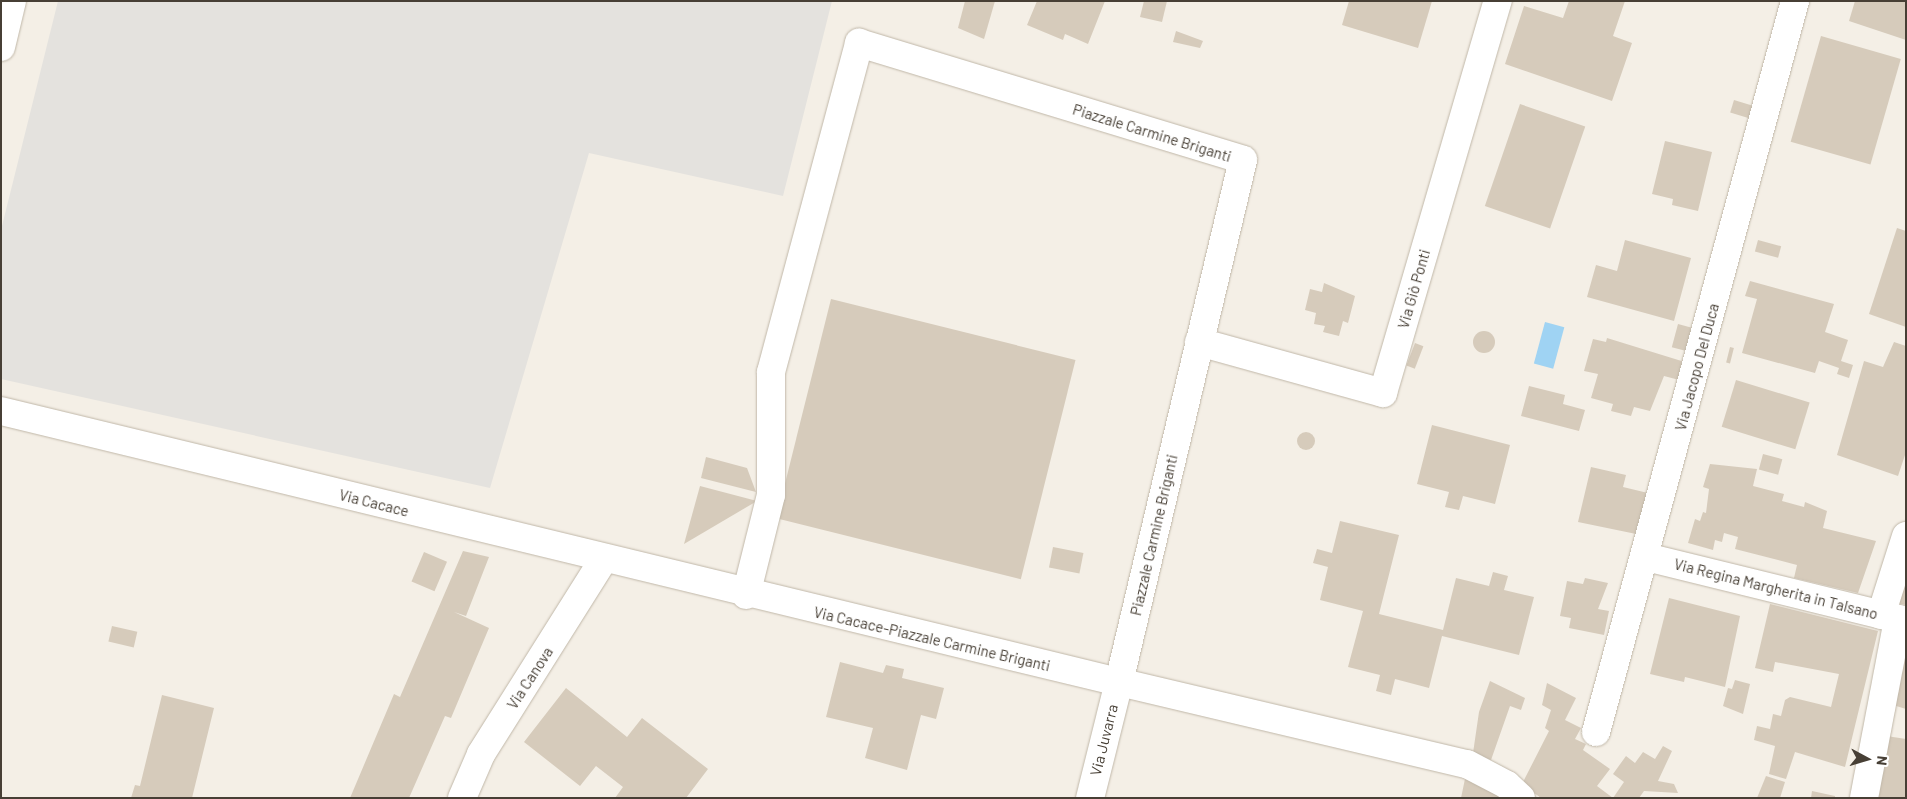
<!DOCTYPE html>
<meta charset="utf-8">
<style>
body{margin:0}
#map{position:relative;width:1907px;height:799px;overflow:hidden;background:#f4efe6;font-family:Barlow,sans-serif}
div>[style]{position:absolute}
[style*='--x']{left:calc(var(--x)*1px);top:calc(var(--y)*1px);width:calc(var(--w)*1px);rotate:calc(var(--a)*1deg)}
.parking>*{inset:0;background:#e4e2de}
.water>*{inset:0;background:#9fd3f3;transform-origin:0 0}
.building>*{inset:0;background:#d6cbbb;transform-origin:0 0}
.round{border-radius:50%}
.roads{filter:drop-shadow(0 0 1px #c0b7a8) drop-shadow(0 0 1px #c0b7a8)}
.minor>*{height:28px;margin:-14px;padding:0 14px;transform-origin:14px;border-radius:14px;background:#fff}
span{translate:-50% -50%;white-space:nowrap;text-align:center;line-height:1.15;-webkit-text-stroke:5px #fff;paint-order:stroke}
.street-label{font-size:15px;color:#473f35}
.frame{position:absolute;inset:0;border:2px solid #473f35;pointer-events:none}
.north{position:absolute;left:1842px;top:734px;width:50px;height:50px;-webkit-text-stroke:4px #fff;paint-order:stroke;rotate:96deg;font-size:14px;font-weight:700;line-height:20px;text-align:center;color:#473f35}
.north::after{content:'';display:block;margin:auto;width:18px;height:22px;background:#473f35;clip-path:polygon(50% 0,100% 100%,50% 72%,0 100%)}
</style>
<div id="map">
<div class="parking">
<div style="clip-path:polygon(58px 1px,832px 1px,783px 196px,589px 153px,490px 488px,1px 379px,1px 230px)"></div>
</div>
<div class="water">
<div style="left:1545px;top:322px;width:20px;height:43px;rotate:15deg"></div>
</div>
<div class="building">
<div style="clip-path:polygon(965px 1px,995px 1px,984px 39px,958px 28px)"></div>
<div style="clip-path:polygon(1037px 1px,1105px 1px,1088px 44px,1065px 34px,1063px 40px,1027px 25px)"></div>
<div style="clip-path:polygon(1144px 1px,1167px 1px,1162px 22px,1140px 17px)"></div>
<div style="clip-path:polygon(1349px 1px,1432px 1px,1418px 48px,1342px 25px)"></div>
<div style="clip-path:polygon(1569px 1px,1625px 1px,1613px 36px,1632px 43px,1612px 101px,1505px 64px,1524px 6px,1563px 18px)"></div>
<div style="clip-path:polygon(1855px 1px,1906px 1px,1906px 40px,1849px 21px)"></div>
<div style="clip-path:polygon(1176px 31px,1203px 41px,1200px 48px,1173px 42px)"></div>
<div style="left:1821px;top:36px;width:83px;height:110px;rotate:16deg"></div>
<div style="left:1734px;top:100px;width:24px;height:13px;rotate:17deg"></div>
<div style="left:1520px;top:104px;width:69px;height:108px;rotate:19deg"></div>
<div style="clip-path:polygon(1665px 141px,1712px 152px,1698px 211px,1672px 205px,1673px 199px,1652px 194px)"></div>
<div style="clip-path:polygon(1897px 228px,1906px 231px,1906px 327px,1869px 314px)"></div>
<div style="clip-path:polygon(1625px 240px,1691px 258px,1674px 321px,1587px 297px,1596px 265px,1617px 271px)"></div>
<div style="left:1758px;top:240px;width:24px;height:12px;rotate:15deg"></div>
<div style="clip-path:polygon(1750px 281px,1834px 304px,1825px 332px,1848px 340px,1841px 361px,1853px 365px,1849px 378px,1837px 374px,1839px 368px,1819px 361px,1815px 373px,1742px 353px,1757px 299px,1745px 296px)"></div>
<div style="clip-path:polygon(1324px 283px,1355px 296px,1348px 323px,1343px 321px,1339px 336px,1323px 332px,1325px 326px,1314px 324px,1316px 313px,1305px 310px,1310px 289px,1322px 292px)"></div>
<div style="left:831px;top:299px;width:252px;height:226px;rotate:14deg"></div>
<div style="left:1678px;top:324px;width:20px;height:24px;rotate:15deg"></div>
<div class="round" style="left:1473px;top:331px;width:22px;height:22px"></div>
<div style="clip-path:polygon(1607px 338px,1688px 363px,1683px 381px,1664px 376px,1650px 411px,1634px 407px,1631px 416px,1611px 411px,1613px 404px,1591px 398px,1598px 374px,1584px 371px,1593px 339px,1606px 342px)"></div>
<div style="clip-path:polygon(1894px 342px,1906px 346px,1906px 452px,1898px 476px,1837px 455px,1864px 361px,1883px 367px)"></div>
<div style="left:1415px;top:343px;width:9px;height:24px;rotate:21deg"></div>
<div style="left:1730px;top:347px;width:4px;height:16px;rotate:14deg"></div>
<div style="left:1736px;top:380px;width:77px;height:49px;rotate:17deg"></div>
<div style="clip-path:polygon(1529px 386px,1565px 395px,1563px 404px,1585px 410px,1579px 431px,1521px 416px)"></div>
<div style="clip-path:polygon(1432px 425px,1510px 445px,1495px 504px,1463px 496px,1459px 510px,1445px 507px,1449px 492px,1417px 484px)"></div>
<div class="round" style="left:1297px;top:432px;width:18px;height:18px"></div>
<div style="left:1763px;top:454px;width:20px;height:16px;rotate:15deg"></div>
<div style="clip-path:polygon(706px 457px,747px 468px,756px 492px,701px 478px)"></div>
<div style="clip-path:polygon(1710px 464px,1757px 469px,1753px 486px,1784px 494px,1782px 501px,1804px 507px,1805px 502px,1827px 511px,1823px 528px,1876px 541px,1858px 593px,1794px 578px,1797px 565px,1735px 549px,1738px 537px,1724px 533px,1722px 542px,1715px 540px,1713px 550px,1688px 543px,1695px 519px,1700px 521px,1703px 512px,1706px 513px,1709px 489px,1703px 487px)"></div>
<div style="clip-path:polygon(1591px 467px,1626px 475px,1623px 487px,1652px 494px,1641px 535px,1578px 522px)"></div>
<div style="clip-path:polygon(700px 486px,757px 501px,684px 544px)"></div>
<div style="clip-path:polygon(1340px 521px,1399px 535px,1379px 614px,1443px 630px,1456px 578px,1489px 586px,1493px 572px,1508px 576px,1504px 590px,1534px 597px,1519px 655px,1442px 636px,1429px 688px,1395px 679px,1391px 695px,1376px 691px,1380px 675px,1348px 667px,1363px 611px,1320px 600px,1328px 567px,1313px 563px,1317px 549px,1332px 553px)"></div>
<div style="left:1053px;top:547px;width:31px;height:21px;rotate:11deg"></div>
<div style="clip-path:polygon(463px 551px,489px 557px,466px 616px,454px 612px,489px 628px,451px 718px,445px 716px,409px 798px,350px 798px,394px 694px,400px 697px)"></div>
<div style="left:424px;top:552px;width:25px;height:32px;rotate:23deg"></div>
<div style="clip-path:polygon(1585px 578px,1608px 583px,1598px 609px,1609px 611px,1604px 635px,1569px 628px,1571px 618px,1560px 616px,1567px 581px,1583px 584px)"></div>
<div style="clip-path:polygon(1906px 579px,1906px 605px,1897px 603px)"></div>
<div style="clip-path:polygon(1669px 598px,1740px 616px,1725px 687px,1685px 677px,1684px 682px,1650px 674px)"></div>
<div style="clip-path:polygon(1770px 604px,1878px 631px,1845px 767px,1795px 752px,1786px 779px,1769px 774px,1775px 746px,1754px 740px,1757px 726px,1770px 729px,1773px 714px,1781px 716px,1785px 700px,1790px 697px,1831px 707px,1839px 674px,1775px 662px,1773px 672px,1755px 668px)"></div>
<div style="left:112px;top:626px;width:26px;height:16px;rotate:13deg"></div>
<div style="clip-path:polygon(1905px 656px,1906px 657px,1906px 709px,1893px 705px)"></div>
<div style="clip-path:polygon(840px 662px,883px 673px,886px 665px,904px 669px,902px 678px,944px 688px,936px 719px,921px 715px,907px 770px,865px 758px,873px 728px,826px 717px)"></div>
<div style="clip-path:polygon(1735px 680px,1750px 684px,1743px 714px,1723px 706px,1728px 688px,1732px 689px)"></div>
<div style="clip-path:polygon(1490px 681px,1525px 698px,1521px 710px,1510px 706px,1491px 760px,1473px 753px,1479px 712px)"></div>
<div style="clip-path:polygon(1547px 683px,1576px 698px,1565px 720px,1581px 728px,1575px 739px,1586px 744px,1583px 750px,1610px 769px,1597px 786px,1613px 798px,1541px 798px,1522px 784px,1549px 731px,1545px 728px,1551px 710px,1542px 705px)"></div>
<div style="clip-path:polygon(566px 688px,627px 737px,642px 718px,708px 769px,686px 798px,615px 798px,623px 787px,596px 766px,580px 786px,524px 742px)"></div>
<div style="clip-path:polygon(162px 695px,214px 708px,192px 798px,131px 798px,135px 785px,140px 786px)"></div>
<div style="clip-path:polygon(1880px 735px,1906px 739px,1906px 798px,1870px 798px)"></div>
<div style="clip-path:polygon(1663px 746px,1672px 751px,1658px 781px,1674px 784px,1678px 793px,1644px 791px,1639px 798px,1613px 798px,1624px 782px,1613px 774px,1626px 756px,1635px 763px,1643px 752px,1655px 759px)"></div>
<div style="clip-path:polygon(1466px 774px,1493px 793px,1509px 798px,1461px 798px)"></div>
<div style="clip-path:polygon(1766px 776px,1785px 782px,1780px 798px,1757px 798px)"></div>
<div style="clip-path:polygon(1812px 791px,1835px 796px,1835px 798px,1811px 798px)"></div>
</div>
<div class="roads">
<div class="minor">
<div style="--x:1;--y:47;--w:47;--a:-76.6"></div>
<div style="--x:1199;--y:342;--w:191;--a:15.5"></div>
<div style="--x:1383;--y:393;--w:409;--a:-73.7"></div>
<div style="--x:1;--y:411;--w:1150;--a:13.63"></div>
<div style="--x:1119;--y:682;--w:120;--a:104"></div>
<div style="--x:1646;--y:557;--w:268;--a:13.8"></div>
<div style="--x:746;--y:595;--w:103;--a:-76"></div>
<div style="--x:771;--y:495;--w:123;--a:-90"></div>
<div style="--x:771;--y:372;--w:341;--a:-75"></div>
<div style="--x:859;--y:43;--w:401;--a:16.9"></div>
<div style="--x:1243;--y:160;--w:537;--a:103.36"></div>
<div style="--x:1119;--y:682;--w:358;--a:13.3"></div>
<div style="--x:1467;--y:764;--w:45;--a:27.7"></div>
<div style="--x:1507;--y:785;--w:19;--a:43"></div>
<div style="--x:1881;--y:615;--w:83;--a:-72.4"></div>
<div style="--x:1596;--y:732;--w:758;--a:-74.77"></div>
<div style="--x:462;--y:798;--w:48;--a:-66.6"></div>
<div style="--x:481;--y:754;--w:229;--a:-57.8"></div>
<div style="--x:1864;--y:798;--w:182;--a:-79.2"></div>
</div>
</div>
<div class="street-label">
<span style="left:1152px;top:133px;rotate:17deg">Piazzale Carmine Briganti</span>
<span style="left:1414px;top:289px;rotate:-74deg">Via Giò Ponti</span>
<span style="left:1697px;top:367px;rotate:-75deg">Via Jacopo Del Duca</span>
<span style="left:374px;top:503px;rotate:14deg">Via Cacace</span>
<span style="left:1154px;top:535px;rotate:-77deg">Piazzale Carmine Briganti</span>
<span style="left:1776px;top:589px;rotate:14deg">Via Regina Margherita in Talsano</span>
<span style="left:932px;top:639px;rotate:13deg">Via Cacace-Piazzale Carmine Briganti</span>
<span style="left:530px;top:678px;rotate:-57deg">Via Canova</span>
<span style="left:1104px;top:740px;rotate:-76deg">Via Juvarra</span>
</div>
<div class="frame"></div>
<div class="north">N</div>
</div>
